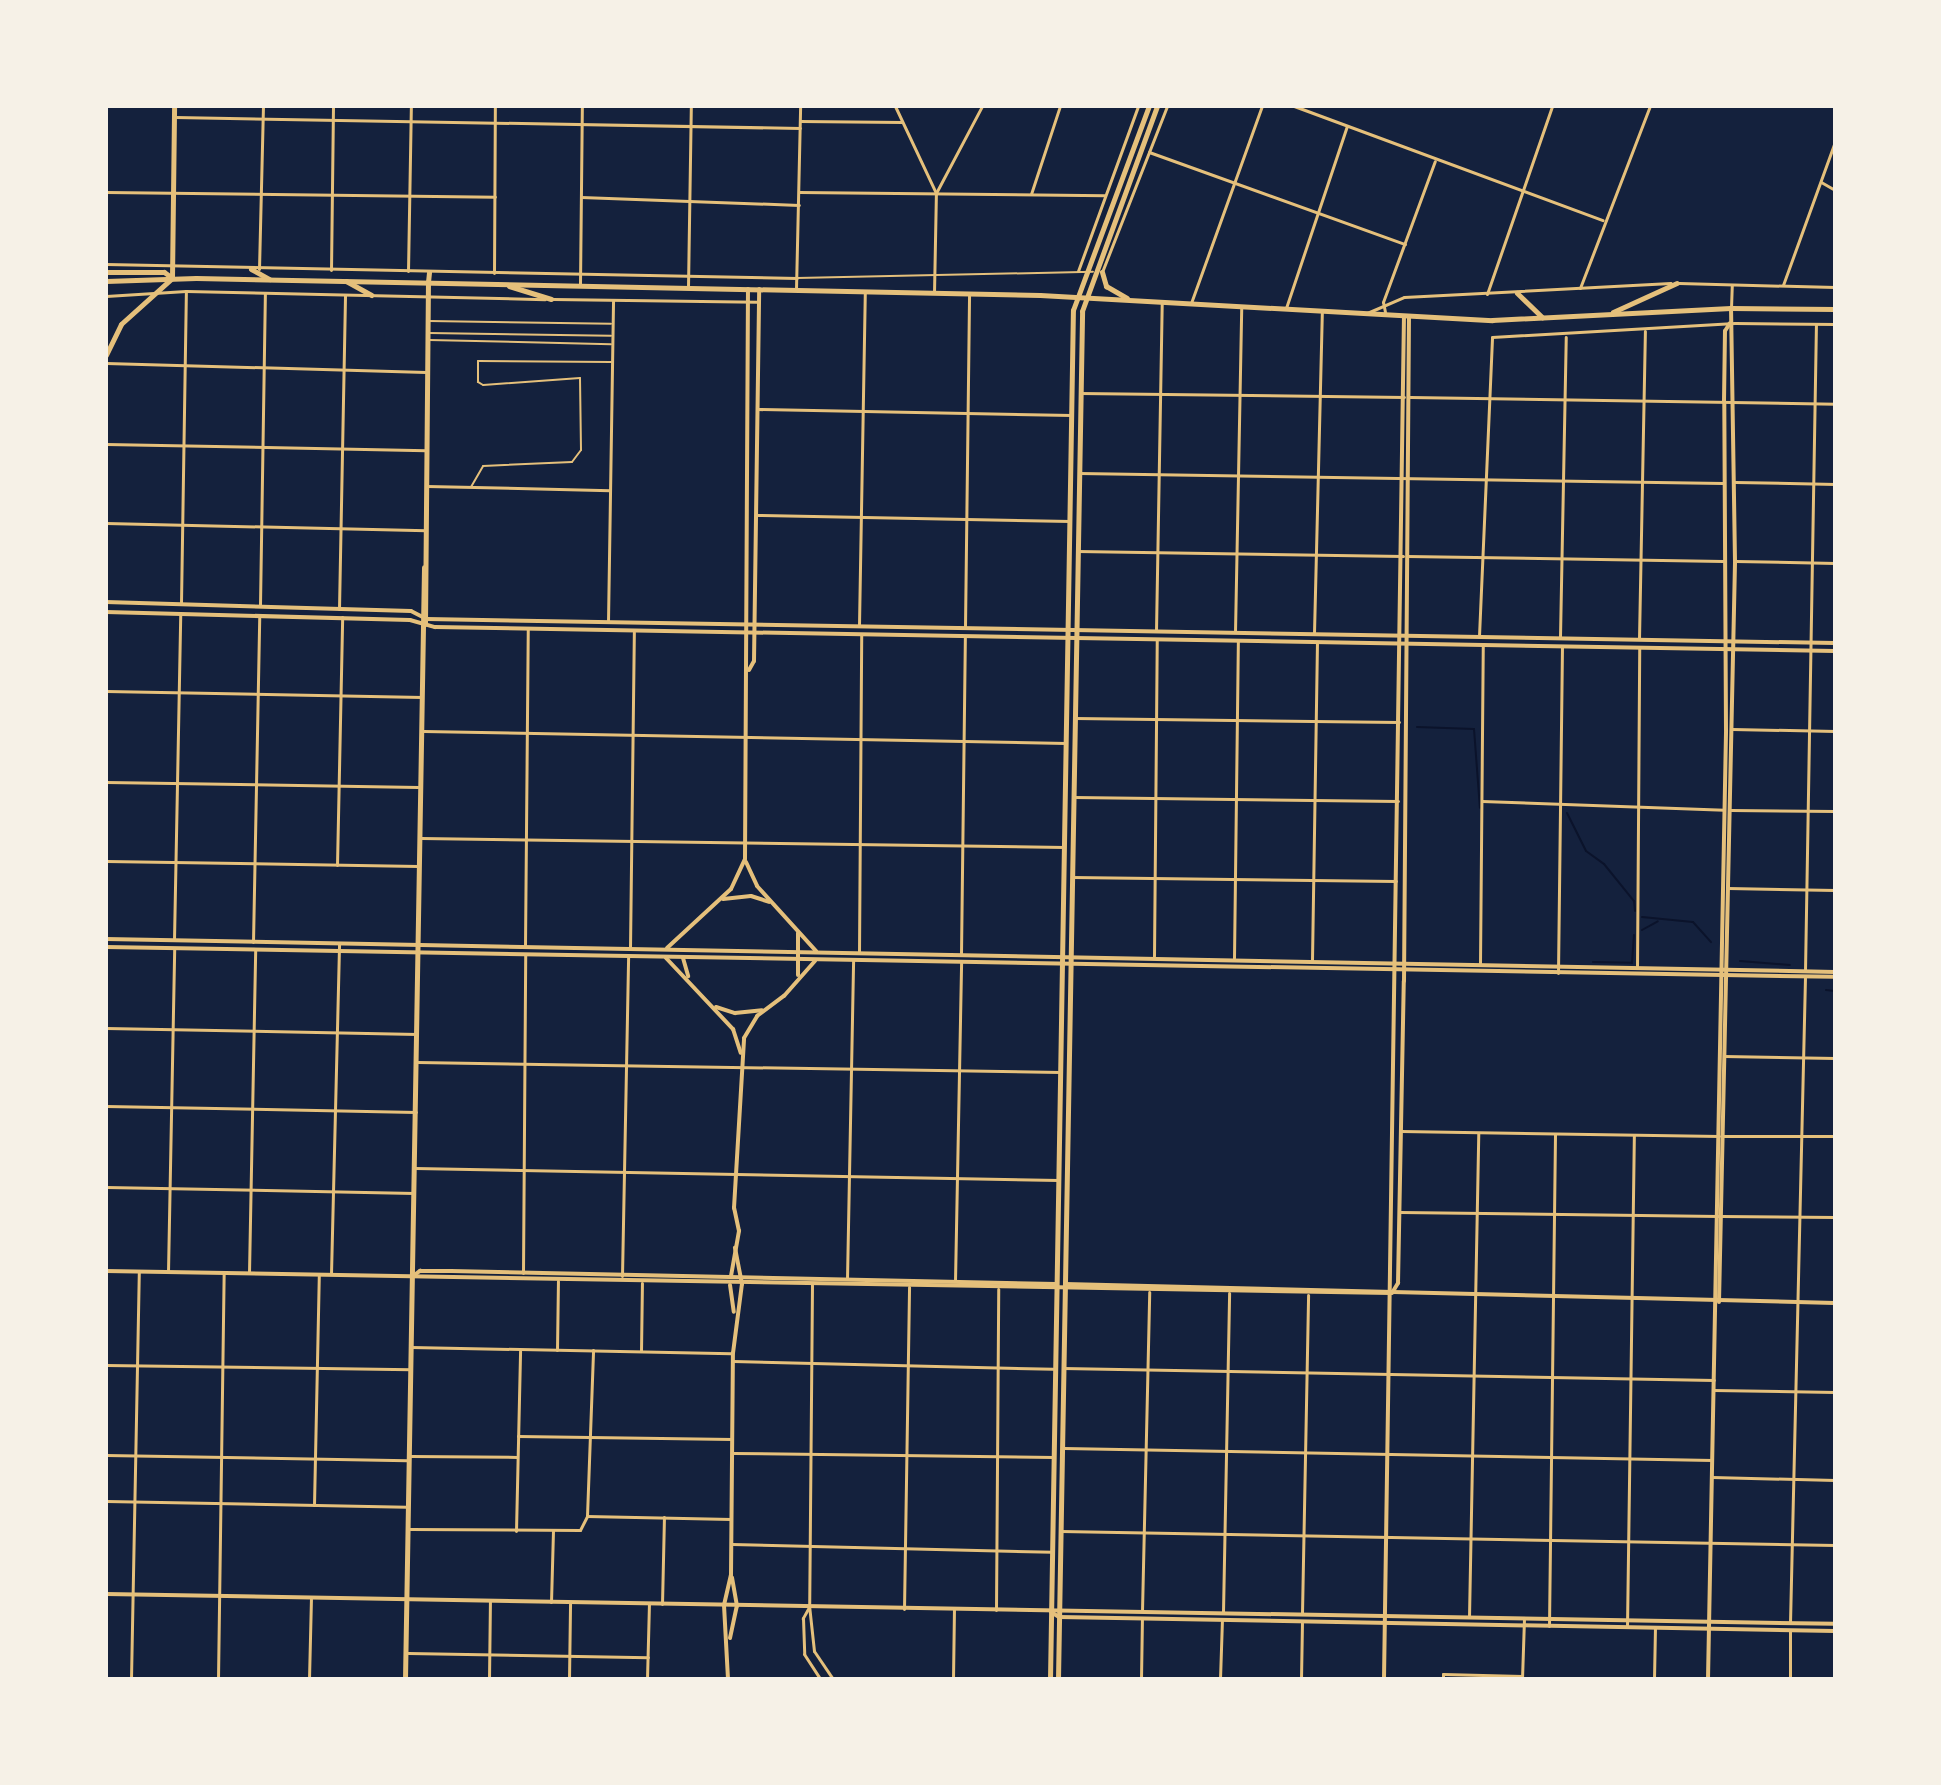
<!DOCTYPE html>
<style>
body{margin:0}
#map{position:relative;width:1941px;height:1785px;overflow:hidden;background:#14213d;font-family:Inter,sans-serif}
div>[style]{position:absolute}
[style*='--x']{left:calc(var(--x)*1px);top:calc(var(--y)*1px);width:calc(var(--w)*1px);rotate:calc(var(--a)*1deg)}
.stream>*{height:2px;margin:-1px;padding:0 1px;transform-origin:1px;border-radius:1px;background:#0b132b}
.service>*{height:2px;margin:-1px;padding:0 1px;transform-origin:1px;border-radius:1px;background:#e5c07b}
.minor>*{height:3px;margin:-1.5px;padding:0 1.5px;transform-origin:1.5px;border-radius:1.5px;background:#e5c07b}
.secondary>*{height:4px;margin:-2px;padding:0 2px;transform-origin:2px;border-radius:2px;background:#e5c07b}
.primary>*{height:5px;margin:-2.5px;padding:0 2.5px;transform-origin:2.5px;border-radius:2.5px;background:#e5c07b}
.trunk>*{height:5px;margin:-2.5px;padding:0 2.5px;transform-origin:2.5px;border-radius:2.5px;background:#e5c07b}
span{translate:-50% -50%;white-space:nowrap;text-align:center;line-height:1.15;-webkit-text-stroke:8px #f6f1e7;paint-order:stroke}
.frame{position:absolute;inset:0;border:108px solid #f6f1e7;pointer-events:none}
</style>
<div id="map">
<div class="stream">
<div style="--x:1417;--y:727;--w:57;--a:2"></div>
<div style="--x:1474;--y:729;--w:79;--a:85.7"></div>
<div style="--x:1567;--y:813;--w:42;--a:63.4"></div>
<div style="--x:1586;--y:851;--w:22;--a:36"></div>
<div style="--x:1604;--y:864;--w:48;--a:51"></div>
<div style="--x:1634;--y:901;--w:10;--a:84"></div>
<div style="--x:1642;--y:917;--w:51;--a:5.6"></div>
<div style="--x:1693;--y:922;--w:27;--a:48"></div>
<div style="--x:1642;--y:930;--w:18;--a:-29"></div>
<div style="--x:1740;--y:961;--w:50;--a:4.6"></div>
<div style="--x:1593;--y:962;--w:39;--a:1"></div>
<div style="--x:1632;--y:963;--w:28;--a:-86"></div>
<div style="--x:1826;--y:990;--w:9;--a:6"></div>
</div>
<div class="service">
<div style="--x:797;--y:278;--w:296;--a:-1.2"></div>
<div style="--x:429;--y:321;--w:182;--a:0.9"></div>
<div style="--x:429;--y:333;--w:182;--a:0.9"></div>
<div style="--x:429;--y:340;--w:182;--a:1.3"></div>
<div style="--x:471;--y:487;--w:24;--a:-60"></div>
<div style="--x:483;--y:466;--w:89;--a:-2.6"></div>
<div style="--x:572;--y:462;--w:15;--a:-53"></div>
<div style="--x:581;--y:450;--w:72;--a:-90.8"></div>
<div style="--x:580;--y:378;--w:97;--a:175.9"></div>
<div style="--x:483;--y:385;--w:6;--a:-149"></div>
<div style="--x:478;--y:382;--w:21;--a:-90"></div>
<div style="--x:478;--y:361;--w:133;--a:0.4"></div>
</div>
<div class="minor">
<div style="--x:895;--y:106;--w:96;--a:64.8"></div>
<div style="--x:1294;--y:106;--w:329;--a:20.3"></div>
<div style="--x:175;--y:117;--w:625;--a:1.01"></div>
<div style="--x:800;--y:121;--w:102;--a:0.6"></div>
<div style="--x:1149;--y:152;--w:272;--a:19.8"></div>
<div style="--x:1821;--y:182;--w:16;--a:30"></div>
<div style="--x:106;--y:192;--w:389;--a:0.7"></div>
<div style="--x:799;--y:192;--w:306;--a:0.6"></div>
<div style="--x:1031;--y:194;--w:93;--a:-71.8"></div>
<div style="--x:581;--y:197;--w:218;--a:2.1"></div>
<div style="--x:106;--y:264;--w:691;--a:1.16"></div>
<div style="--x:259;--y:269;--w:163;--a:-88.6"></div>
<div style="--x:331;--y:270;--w:164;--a:-89.3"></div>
<div style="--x:408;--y:271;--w:165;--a:-89"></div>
<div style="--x:1078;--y:271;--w:176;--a:-70"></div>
<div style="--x:1102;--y:272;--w:178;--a:-68.6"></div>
<div style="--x:494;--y:273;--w:167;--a:-89.7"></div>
<div style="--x:1679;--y:283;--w:156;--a:1.5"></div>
<div style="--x:580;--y:284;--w:178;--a:-89.4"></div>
<div style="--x:1783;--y:285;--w:153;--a:-70.1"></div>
<div style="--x:688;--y:287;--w:181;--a:-89.1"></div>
<div style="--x:1580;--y:288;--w:195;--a:-69"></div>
<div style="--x:796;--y:289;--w:183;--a:-88.7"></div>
<div style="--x:934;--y:293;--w:100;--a:-88.9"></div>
<div style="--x:936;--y:193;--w:98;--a:-62.1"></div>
<div style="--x:1487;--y:294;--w:199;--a:-70.9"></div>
<div style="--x:106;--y:296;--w:80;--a:-3.6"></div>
<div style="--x:186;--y:291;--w:359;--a:1.3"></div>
<div style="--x:553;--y:299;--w:204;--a:0.8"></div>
<div style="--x:1191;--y:303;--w:209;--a:-70.2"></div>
<div style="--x:1286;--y:308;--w:192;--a:-71.5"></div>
<div style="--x:1731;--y:308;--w:23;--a:-88"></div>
<div style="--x:1385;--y:312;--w:10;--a:-101"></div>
<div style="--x:1383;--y:302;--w:150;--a:-69.8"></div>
<div style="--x:1367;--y:313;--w:40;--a:-23.4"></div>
<div style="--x:1404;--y:297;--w:267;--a:-3"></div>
<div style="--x:106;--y:363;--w:320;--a:1.6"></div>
<div style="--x:1080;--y:393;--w:324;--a:0.7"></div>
<div style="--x:1410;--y:397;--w:425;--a:0.9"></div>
<div style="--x:757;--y:409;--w:314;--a:1.1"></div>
<div style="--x:106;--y:444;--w:320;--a:1.1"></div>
<div style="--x:1079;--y:473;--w:644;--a:0.89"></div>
<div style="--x:1735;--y:482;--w:100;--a:1.1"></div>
<div style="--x:427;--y:486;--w:183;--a:1.3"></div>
<div style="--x:758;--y:515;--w:312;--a:1.1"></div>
<div style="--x:106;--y:523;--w:320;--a:1.3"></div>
<div style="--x:1077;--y:551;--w:326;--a:0.9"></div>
<div style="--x:1407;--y:556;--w:316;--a:0.9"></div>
<div style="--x:1735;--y:561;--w:100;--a:1.1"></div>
<div style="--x:181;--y:603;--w:312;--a:-89.1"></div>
<div style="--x:260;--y:605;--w:312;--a:-89.1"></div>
<div style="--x:339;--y:609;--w:314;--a:-88.9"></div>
<div style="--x:608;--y:622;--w:321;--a:-89.1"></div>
<div style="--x:859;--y:625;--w:334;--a:-89"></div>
<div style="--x:965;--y:627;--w:333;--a:-89.3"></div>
<div style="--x:1156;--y:631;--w:328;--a:-89"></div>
<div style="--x:1235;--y:632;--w:325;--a:-88.9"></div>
<div style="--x:1314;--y:633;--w:321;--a:-88.6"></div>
<div style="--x:1479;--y:636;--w:299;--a:-87.5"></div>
<div style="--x:1492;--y:337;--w:243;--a:-3.3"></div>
<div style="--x:1735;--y:323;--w:100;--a:0.6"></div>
<div style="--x:1560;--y:637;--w:300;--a:-88.9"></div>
<div style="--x:1639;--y:639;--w:308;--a:-88.9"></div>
<div style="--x:106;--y:691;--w:316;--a:1.1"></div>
<div style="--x:1075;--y:718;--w:324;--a:0.7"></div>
<div style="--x:1732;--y:729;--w:103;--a:1.1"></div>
<div style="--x:423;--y:731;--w:643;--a:1.07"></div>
<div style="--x:106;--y:782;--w:312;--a:0.9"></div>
<div style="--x:1074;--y:797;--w:324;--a:0.7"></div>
<div style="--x:1482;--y:801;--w:242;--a:2.1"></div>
<div style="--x:1731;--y:810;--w:104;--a:0.6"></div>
<div style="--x:421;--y:838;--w:643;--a:0.8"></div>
<div style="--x:106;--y:861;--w:312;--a:0.9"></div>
<div style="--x:337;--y:865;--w:248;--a:-88.8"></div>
<div style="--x:1072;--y:877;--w:324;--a:0.7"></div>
<div style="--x:1728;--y:888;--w:107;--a:1.1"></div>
<div style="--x:174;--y:940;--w:327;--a:-88.9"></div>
<div style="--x:253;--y:942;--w:324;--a:-88.9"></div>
<div style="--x:525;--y:946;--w:317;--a:-89.5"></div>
<div style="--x:630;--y:948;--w:316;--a:-89.3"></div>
<div style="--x:859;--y:953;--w:318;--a:-89.6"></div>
<div style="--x:961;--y:954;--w:317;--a:-89.3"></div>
<div style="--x:1154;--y:956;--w:316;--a:-89.5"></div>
<div style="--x:1234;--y:958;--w:317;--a:-89.3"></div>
<div style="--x:1312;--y:960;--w:317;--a:-89.1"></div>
<div style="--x:1480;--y:964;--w:319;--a:-89.5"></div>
<div style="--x:1637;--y:968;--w:320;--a:-89.6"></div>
<div style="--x:1805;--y:971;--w:647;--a:-89.03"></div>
<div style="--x:1558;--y:973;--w:327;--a:-89.3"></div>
<div style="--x:106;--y:1028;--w:311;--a:1.1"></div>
<div style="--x:1724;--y:1056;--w:111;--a:1"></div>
<div style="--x:417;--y:1062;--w:643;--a:0.89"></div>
<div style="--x:106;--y:1106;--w:310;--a:1.1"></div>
<div style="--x:1401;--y:1131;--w:318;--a:0.9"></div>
<div style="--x:1723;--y:1136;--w:112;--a:0"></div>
<div style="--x:415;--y:1168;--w:643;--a:1.07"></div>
<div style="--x:106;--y:1187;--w:308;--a:1.1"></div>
<div style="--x:1400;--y:1212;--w:318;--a:0.7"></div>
<div style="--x:1721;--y:1216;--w:114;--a:0.5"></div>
<div style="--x:168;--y:1272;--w:324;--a:-88.9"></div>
<div style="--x:249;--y:1273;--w:324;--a:-88.9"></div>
<div style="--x:523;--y:1273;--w:319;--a:-89.6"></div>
<div style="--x:331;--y:1274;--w:331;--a:-88.6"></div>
<div style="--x:622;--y:1276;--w:320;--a:-88.9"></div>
<div style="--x:847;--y:1279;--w:319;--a:-88.9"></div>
<div style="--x:955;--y:1281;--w:320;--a:-88.9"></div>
<div style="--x:812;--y:1285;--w:320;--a:90.5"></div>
<div style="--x:809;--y:1605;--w:46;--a:83.8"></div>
<div style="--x:814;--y:1651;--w:34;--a:56"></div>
<div style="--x:411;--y:1347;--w:320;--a:1.1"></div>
<div style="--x:557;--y:1350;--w:69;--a:-89.2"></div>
<div style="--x:641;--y:1351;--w:68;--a:-89.2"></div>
<div style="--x:733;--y:1361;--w:320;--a:1.4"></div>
<div style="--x:106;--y:1365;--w:305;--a:0.8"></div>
<div style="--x:1063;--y:1368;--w:651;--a:1.06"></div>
<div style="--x:1713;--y:1390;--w:122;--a:0.9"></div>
<div style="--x:518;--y:1436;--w:214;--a:0.8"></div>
<div style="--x:1064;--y:1448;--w:648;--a:1.06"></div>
<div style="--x:733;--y:1453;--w:320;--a:0.7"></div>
<div style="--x:106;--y:1455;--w:301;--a:1"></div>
<div style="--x:411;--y:1456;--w:106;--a:0.5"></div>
<div style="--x:1712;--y:1477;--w:123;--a:1.4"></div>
<div style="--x:106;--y:1501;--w:300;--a:1.1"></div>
<div style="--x:314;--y:1505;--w:231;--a:-88.8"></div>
<div style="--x:587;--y:1516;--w:144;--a:1.2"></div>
<div style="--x:410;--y:1529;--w:170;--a:0.3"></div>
<div style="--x:580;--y:1530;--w:16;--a:-63"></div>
<div style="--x:587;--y:1516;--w:166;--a:-87.9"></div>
<div style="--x:516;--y:1531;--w:180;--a:-88.7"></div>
<div style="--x:1061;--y:1531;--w:774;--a:1.04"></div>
<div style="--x:732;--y:1544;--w:320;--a:1.4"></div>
<div style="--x:551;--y:1602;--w:71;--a:-88.4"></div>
<div style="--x:662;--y:1604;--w:87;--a:-88.7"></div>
<div style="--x:809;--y:1607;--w:13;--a:119"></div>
<div style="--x:803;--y:1618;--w:36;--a:88"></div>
<div style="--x:804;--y:1654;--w:30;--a:57"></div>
<div style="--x:904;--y:1609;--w:322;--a:-89.1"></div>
<div style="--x:996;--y:1610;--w:321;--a:-89.6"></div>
<div style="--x:1142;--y:1611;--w:319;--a:-88.7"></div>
<div style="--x:1223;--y:1612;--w:319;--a:-88.9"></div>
<div style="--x:1302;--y:1613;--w:318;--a:-88.9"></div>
<div style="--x:1469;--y:1617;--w:484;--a:-88.9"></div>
<div style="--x:1790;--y:1623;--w:646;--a:-88.67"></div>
<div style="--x:1549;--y:1626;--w:492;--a:-89.3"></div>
<div style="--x:1627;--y:1627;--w:492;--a:-89.2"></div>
<div style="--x:408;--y:1653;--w:240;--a:1"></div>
<div style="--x:131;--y:1679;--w:408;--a:-88.9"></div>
<div style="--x:218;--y:1679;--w:406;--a:-89.2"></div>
<div style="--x:309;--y:1679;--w:80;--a:-88.6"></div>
<div style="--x:489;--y:1679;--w:78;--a:-89.3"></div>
<div style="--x:569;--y:1679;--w:76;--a:-89.2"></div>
<div style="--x:647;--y:1679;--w:75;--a:-88.5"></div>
<div style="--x:953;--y:1679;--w:70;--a:-89.2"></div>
<div style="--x:1141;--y:1679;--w:61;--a:-89.1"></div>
<div style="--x:1220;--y:1679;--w:59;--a:-88.1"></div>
<div style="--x:1301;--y:1679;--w:56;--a:-89"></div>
<div style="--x:1443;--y:1679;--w:5;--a:-90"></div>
<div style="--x:1443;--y:1674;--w:79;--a:1.5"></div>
<div style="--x:1522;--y:1679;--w:60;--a:-88.1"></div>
<div style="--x:1654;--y:1679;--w:51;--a:-88.9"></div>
<div style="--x:1790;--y:1679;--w:49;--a:-90"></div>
</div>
<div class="secondary">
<div style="--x:106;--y:602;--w:305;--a:1.7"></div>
<div style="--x:411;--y:611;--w:18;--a:27"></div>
<div style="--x:427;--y:619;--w:1408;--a:0.98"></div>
<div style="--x:106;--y:612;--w:304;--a:1.5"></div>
<div style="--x:410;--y:620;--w:26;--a:16"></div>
<div style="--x:435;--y:627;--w:1400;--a:0.98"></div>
<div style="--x:749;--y:670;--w:10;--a:-61"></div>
<div style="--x:754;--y:661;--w:372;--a:-89.2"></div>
<div style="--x:746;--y:862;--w:26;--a:65"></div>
<div style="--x:757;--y:886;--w:88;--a:47.8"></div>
<div style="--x:723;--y:899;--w:28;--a:-6"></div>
<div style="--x:751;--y:896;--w:19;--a:18"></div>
<div style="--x:106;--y:939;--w:1729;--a:1.09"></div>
<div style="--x:106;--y:947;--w:1729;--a:0.99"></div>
<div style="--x:667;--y:948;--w:87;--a:-42.7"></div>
<div style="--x:731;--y:889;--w:33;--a:-65"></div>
<div style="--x:745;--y:859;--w:570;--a:-89.7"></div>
<div style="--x:666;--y:958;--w:98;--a:46.7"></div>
<div style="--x:733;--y:1029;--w:25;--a:72"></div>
<div style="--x:683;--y:958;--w:19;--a:74"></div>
<div style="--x:798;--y:975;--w:42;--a:-90"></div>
<div style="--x:716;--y:1007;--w:20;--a:18"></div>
<div style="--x:735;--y:1013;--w:27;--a:-6"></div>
<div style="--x:106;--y:1271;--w:1285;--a:0.98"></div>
<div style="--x:413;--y:1276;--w:9;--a:-36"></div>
<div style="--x:420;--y:1271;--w:31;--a:0"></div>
<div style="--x:451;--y:1271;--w:605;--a:1.23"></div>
<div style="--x:731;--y:1276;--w:46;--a:-79.9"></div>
<div style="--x:739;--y:1231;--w:24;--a:-102"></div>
<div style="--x:734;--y:1208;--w:170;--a:-86.6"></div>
<div style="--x:744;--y:1038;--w:26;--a:-59"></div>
<div style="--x:757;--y:1016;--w:34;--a:-37"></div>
<div style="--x:784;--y:996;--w:47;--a:-48.5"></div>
<div style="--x:1065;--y:1284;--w:770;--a:1.41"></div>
<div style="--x:730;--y:1285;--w:27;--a:82"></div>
<div style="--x:1392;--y:1293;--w:12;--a:-59"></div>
<div style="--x:1398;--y:1283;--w:302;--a:-88.9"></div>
<div style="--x:1404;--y:981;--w:663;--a:-89.57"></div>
<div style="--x:1719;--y:1302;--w:741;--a:-88.76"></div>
<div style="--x:1735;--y:561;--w:253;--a:-90.9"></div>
<div style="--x:106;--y:1594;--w:1729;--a:0.99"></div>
<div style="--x:1051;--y:1612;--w:9;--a:32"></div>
<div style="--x:1059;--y:1617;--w:776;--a:1.03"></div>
<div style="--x:730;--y:1638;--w:33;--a:-78"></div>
<div style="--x:737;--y:1606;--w:29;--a:-100"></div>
<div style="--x:728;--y:1679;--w:74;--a:-93.1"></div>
<div style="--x:724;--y:1605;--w:31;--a:-77"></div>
<div style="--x:731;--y:1575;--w:222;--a:-89.5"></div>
<div style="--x:733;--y:1353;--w:70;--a:-82.6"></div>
<div style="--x:742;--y:1284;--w:37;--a:-101"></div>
<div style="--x:1384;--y:1679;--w:1361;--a:-89.16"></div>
<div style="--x:1708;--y:1679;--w:949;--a:-88.91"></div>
<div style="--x:1726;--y:730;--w:328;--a:-90.3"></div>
<div style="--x:1724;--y:402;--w:71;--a:-89.2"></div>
<div style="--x:1725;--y:331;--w:9;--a:-58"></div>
</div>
<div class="primary">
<div style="--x:106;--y:355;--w:34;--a:-64"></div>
<div style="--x:121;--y:324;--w:69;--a:-42"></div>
<div style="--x:172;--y:278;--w:172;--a:-89.3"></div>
<div style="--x:425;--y:624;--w:342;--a:-89.5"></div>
<div style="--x:405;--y:1679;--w:1112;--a:-89.02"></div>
<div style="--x:1050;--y:1679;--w:1369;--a:-89.04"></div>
<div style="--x:1073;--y:310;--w:218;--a:-69.6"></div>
<div style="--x:1058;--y:1679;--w:1368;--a:-88.99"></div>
<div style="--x:1082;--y:311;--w:218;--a:-69.9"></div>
</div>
<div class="trunk">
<div style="--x:251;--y:269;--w:21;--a:29"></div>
<div style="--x:106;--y:272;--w:58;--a:0"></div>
<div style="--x:164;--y:272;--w:9;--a:36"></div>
<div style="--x:1102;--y:272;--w:15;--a:74"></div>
<div style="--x:1106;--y:286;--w:24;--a:30"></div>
<div style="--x:106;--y:281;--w:90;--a:-1.9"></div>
<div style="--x:196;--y:278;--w:844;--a:1.15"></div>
<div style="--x:1040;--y:295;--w:453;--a:3.2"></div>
<div style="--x:1492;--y:320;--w:239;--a:-2.9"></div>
<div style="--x:1731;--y:308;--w:104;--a:0.6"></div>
<div style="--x:346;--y:281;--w:29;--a:29"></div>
<div style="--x:428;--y:282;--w:10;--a:-84"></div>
<div style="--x:509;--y:286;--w:44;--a:17.2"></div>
<div style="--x:1517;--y:293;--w:35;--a:44"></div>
<div style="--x:1613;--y:312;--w:70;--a:-24.4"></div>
</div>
<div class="frame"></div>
</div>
